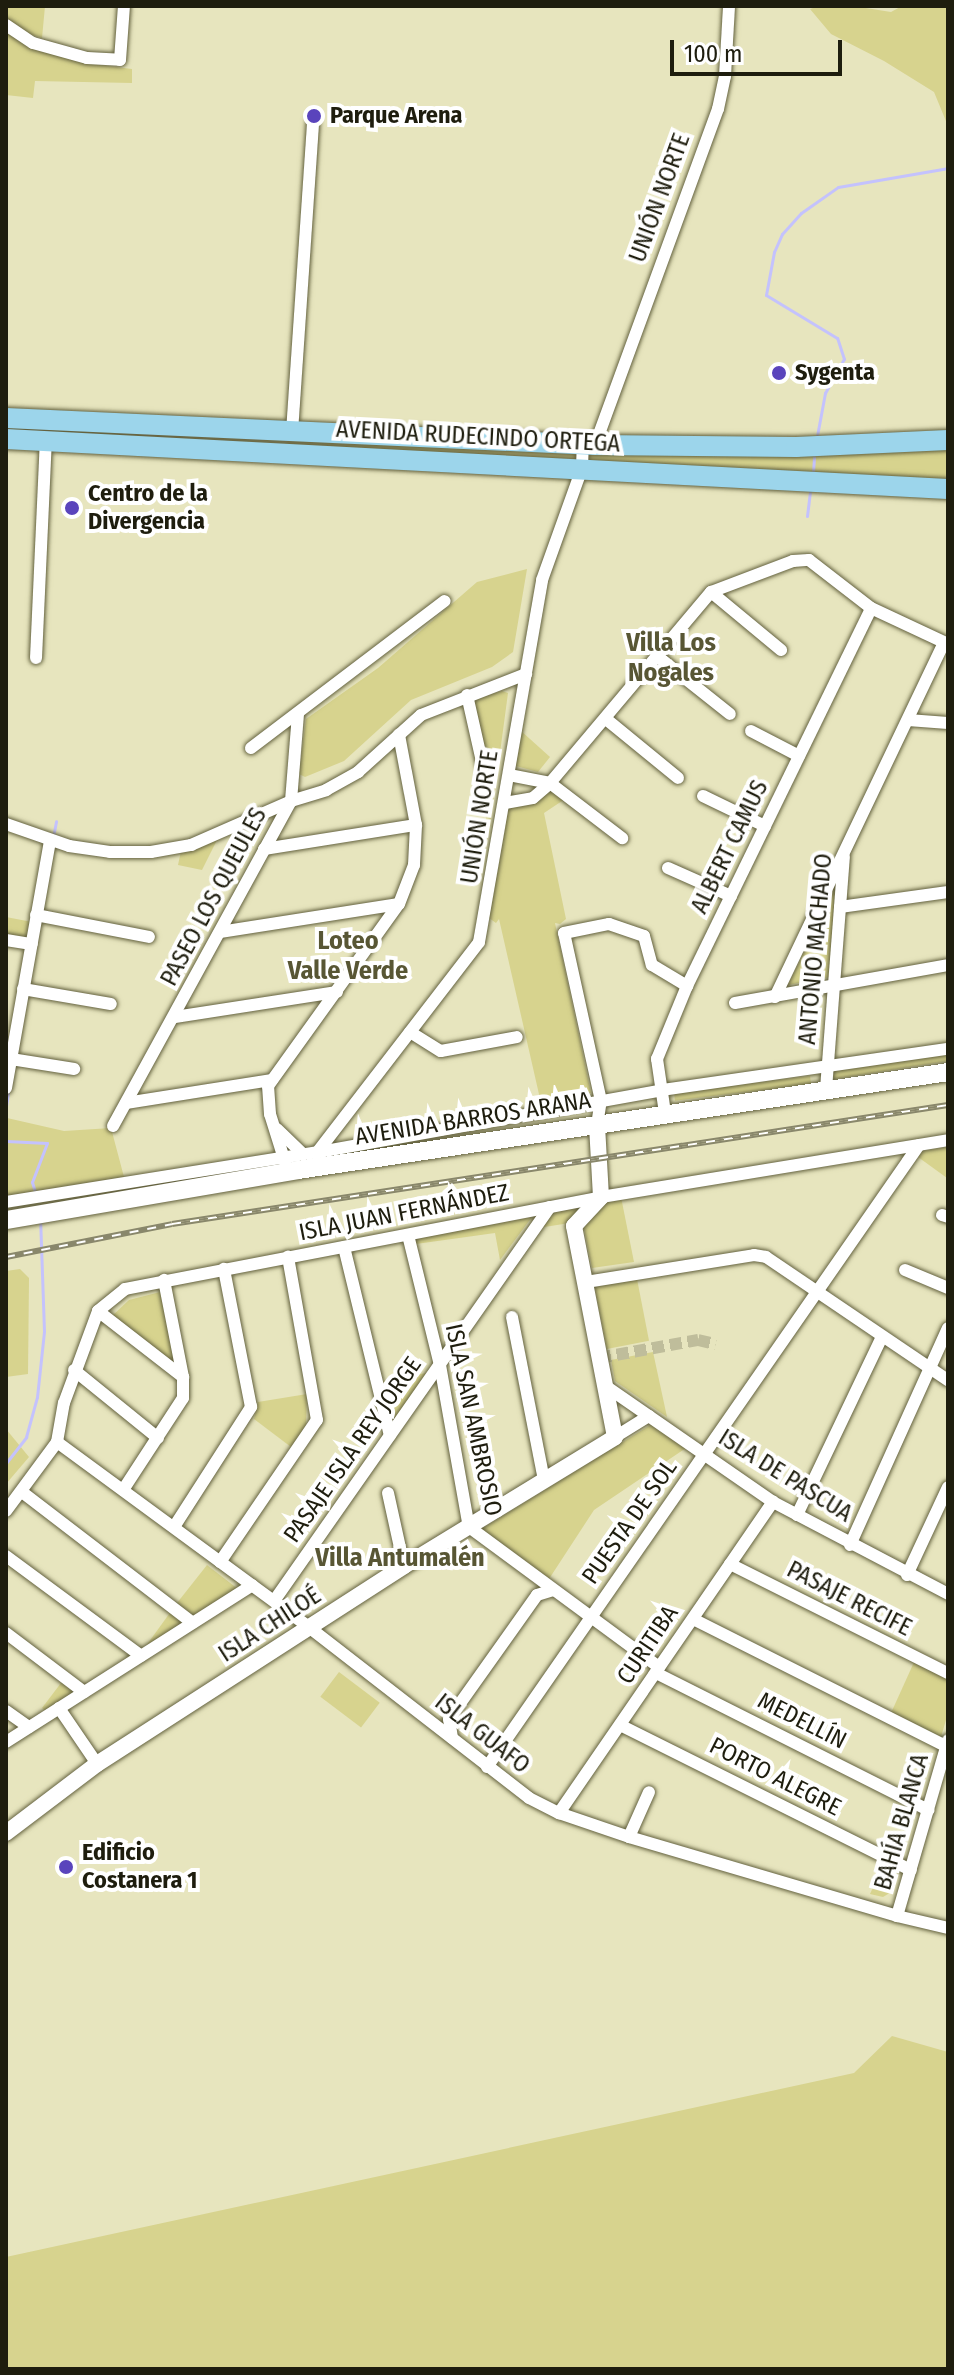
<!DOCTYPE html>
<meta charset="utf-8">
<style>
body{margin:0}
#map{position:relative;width:954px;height:2375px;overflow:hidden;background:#e7e5be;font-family:"Fira Sans Condensed",sans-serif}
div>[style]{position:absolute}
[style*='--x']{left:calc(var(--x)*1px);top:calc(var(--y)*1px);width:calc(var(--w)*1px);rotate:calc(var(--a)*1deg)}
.green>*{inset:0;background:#d7d38e;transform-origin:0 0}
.stream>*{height:3px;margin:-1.5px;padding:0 1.5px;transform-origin:1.5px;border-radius:1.5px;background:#c4c2fd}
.minor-tunnel>*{height:12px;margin-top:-6px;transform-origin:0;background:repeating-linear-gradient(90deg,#bfbd9b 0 12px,transparent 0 18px)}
.roads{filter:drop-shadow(0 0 2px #63613e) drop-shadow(0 0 2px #63613e)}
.minor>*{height:12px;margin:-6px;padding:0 6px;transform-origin:6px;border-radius:6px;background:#fff}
.tertiary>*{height:16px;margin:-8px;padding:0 8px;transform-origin:8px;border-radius:8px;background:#fff}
.secondary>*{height:18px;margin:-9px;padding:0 9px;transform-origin:9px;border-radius:9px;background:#fff}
.primary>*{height:20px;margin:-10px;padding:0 10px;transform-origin:10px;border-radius:10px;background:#9cd5eb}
.rail>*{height:6px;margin-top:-3px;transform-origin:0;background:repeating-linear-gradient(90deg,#fff 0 9px,#89876b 0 18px);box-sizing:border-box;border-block:2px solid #89876b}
.dots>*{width:22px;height:22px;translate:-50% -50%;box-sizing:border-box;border:4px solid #fff;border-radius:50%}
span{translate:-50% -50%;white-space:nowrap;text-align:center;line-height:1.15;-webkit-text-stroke:8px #fff;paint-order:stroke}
.poi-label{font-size:24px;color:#1e1d0e;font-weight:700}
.left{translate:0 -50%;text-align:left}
.street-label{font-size:24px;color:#1e1d0e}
.neighbourhood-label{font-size:26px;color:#585634;font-weight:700}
.frame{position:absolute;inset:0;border:8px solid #1e1d0e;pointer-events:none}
.scale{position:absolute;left:670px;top:40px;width:172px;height:36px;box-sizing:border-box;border:4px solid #1e1d0e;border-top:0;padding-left:10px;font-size:24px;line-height:28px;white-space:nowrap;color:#1e1d0e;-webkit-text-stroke:6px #fff;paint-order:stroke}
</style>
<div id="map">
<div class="green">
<div style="clip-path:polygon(6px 6px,45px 6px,42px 38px,26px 33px,6px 21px)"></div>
<div style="clip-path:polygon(819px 6px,853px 6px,891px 12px,902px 6px,948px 6px,948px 126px,934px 92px,884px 61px,831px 34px,810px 9px)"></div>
<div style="clip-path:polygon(6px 30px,84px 63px,132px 69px,132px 83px,35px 81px,33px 98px,6px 95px)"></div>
<div style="clip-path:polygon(292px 437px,948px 444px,948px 480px,281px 448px)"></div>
<div style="clip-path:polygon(527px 569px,513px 652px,492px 667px,411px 700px,344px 761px,305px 777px,299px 774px,306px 719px,378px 668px,477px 582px)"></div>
<div style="clip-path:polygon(502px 691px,508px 693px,489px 835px,479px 781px,487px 779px,472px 700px)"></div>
<div style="clip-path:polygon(520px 730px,550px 757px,538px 772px,516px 766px)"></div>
<div style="clip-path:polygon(553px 789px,565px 799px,544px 813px,566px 919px,560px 924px,555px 923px,591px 1093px,541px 1103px,499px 919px,496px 923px,489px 918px,507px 808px,534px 802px)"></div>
<div style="clip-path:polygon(218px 838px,202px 870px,178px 865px,181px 851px)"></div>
<div style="clip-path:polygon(835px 889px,830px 977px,788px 985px)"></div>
<div style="clip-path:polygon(6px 917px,32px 922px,30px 939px,6px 935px)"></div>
<div style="clip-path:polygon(948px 1053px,948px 1061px,834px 1079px,832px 1070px)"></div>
<div style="left:810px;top:1076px;width:8px;height:137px;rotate:83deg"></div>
<div style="clip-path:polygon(7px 1118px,64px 1131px,111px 1128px,124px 1177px,6px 1196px)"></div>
<div style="clip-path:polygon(948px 1147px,947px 1178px,918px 1157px,922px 1151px)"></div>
<div style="clip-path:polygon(621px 1197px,634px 1262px,592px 1268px,584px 1228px,602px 1200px)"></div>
<div style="clip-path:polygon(578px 1207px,581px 1211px,576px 1222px,538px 1228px,554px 1210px)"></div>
<div style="clip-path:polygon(532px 1217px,500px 1260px,495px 1233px,416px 1244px,414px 1239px)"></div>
<div style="clip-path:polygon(20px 1269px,29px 1278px,28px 1374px,6px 1377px,6px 1271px)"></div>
<div style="left:637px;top:1279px;width:63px;height:43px;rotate:79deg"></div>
<div style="clip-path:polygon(160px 1292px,162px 1294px,175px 1363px,111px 1317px,129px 1300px)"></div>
<div style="clip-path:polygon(653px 1352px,667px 1417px,615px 1381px,611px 1360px)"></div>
<div style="clip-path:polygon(426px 1373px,395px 1420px,391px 1420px,383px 1381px)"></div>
<div style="clip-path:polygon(307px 1394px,306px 1426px,291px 1447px,254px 1419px,258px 1402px)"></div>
<div style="clip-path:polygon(652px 1424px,686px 1448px,594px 1510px,549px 1579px,480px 1530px)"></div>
<div style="clip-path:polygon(6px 1429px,29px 1457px,6px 1484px)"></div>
<div style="clip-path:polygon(207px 1565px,238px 1589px,194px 1616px,177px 1603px)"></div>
<div style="clip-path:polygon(172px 1610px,185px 1624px,143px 1650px)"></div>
<div style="clip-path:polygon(915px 1660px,948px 1678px,948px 1713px,941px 1737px,891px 1713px)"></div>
<div style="left:339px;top:1672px;width:51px;height:31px;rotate:37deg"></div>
<div style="clip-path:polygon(64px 1679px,76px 1694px,47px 1712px,42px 1708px)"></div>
<div style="clip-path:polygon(886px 1859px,899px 1870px,893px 1891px,883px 1897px,870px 1894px)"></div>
<div style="clip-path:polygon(892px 2036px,948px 2052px,948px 2369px,6px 2369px,6px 2257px,854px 2073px)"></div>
</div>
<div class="stream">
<div style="--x:817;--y:436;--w:44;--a:-79.5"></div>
<div style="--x:825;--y:393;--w:39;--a:-61"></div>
<div style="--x:844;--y:359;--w:22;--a:-108"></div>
<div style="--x:837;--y:338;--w:83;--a:-148.8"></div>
<div style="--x:766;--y:295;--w:44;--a:-79.5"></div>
<div style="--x:774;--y:252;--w:20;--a:-66"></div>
<div style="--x:782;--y:234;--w:28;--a:-48"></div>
<div style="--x:801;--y:213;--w:45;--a:-35.1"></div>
<div style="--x:838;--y:187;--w:112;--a:-9.8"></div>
<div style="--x:813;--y:472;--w:15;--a:-86"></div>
<div style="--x:807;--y:516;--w:25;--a:-83"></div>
<div style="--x:53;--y:837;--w:16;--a:-79"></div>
<div style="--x:6;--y:1106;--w:13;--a:-81"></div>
<div style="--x:6;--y:1141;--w:41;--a:2.8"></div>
<div style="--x:47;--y:1143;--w:42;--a:111"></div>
<div style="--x:32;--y:1182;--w:10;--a:73"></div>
<div style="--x:6;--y:1463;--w:33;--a:-52"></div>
<div style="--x:26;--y:1437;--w:41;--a:-74.6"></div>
<div style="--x:37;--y:1397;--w:66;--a:-83.9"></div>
<div style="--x:44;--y:1331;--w:112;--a:-92"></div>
</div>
<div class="minor-tunnel">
<div style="--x:599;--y:1358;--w:101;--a:-10.3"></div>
<div style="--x:698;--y:1340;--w:18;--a:13"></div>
</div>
<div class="roads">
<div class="minor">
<div style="--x:6;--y:25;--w:32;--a:34"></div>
<div style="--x:33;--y:43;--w:56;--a:15.5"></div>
<div style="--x:87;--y:58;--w:33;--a:3"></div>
<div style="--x:120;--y:60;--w:54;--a:-85.8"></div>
<div style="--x:292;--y:432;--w:313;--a:-86.1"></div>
<div style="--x:595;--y:445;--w:358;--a:-69.9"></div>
<div style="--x:718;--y:109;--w:34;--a:-78"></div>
<div style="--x:725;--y:76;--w:70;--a:-86.7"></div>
<div style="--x:711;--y:592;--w:91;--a:39.6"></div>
<div style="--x:657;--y:656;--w:93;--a:38.5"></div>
<div style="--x:36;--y:658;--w:217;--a:-87.4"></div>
<div style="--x:467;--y:695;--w:82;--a:77.3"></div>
<div style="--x:606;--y:719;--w:93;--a:39.3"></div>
<div style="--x:908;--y:720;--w:40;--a:4.3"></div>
<div style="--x:751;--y:731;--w:54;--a:27.5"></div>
<div style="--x:251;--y:748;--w:243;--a:-37.2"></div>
<div style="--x:509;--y:775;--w:42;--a:11"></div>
<div style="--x:550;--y:783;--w:91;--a:37.4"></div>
<div style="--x:703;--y:796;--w:69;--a:25.8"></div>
<div style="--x:505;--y:803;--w:28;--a:-10"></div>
<div style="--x:533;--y:798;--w:23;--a:-41"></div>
<div style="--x:550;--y:783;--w:250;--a:-49.9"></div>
<div style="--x:711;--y:592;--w:88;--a:-20.7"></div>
<div style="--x:793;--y:561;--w:16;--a:-4"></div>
<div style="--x:809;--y:560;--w:78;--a:37.7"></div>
<div style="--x:871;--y:608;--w:85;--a:25.1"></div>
<div style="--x:6;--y:824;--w:67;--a:19.2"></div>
<div style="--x:69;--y:846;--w:41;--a:8.3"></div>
<div style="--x:110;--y:852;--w:41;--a:0"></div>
<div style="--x:151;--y:852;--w:41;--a:-9.9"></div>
<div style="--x:191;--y:845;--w:109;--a:-23.7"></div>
<div style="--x:291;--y:801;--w:37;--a:-17"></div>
<div style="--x:326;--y:790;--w:37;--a:-29"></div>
<div style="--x:358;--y:772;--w:85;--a:-42.1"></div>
<div style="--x:421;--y:715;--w:113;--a:-21.3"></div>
<div style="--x:264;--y:849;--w:154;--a:-9"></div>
<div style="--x:668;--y:868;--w:69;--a:24"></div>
<div style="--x:840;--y:907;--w:109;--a:-7.9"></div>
<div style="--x:36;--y:915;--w:115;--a:11"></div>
<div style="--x:220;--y:932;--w:181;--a:-8.9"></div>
<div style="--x:6;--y:940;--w:26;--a:9"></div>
<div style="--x:23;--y:989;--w:89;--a:9.7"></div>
<div style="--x:775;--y:997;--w:392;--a:-64.5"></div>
<div style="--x:735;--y:1003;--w:216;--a:-10.1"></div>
<div style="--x:175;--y:1017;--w:164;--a:-8.8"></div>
<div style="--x:410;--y:1032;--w:36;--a:32"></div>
<div style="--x:441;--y:1051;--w:77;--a:-10.4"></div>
<div style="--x:11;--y:1059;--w:64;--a:9"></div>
<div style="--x:6;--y:1088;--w:252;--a:-79.9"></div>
<div style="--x:826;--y:1089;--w:233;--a:-85.6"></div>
<div style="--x:126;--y:1103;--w:148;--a:-9"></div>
<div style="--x:665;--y:1113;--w:55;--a:-98.4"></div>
<div style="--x:657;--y:1059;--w:79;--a:-67.7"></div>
<div style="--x:687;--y:986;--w:420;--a:-64"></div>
<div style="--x:597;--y:1125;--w:24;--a:-81"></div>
<div style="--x:601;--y:1101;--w:172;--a:-102.4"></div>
<div style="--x:564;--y:933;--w:46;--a:-11.3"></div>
<div style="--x:609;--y:924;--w:37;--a:19"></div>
<div style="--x:644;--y:936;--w:30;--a:75"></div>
<div style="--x:652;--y:965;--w:41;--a:31"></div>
<div style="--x:113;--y:1126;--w:371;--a:-61.3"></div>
<div style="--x:291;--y:801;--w:87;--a:-85.4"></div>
<div style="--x:277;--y:1129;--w:36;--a:44"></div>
<div style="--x:316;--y:1154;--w:267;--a:-52.4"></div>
<div style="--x:479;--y:942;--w:367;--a:-80.1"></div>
<div style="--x:542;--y:580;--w:119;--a:-70.3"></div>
<div style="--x:582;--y:468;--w:24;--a:-88"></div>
<div style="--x:285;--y:1162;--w:50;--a:-107.4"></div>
<div style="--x:270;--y:1114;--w:28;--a:-94"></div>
<div style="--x:268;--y:1086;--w:224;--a:-54.3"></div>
<div style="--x:399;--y:904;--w:42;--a:-69"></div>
<div style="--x:414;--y:865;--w:40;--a:-87.1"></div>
<div style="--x:416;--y:825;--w:92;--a:-100.7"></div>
<div style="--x:6;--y:1202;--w:317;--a:-9.1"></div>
<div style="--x:319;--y:1152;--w:349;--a:-10.2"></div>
<div style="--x:662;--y:1090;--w:289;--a:-8.2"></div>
<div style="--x:942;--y:1215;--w:6;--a:18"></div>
<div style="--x:408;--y:1235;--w:134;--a:76.2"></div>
<div style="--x:440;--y:1365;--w:165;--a:79.9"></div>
<div style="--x:469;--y:1527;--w:236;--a:36.4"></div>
<div style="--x:344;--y:1247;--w:194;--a:76.3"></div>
<div style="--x:905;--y:1270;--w:47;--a:22.7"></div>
<div style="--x:586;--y:1282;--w:170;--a:-9.1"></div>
<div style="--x:754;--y:1255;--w:12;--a:9"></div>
<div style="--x:766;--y:1257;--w:220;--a:34.1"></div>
<div style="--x:98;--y:1311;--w:108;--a:37.8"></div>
<div style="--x:512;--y:1317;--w:166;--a:78.9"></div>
<div style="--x:74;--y:1370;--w:108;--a:39"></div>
<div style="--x:604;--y:1385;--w:206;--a:34.7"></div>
<div style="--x:773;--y:1502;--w:198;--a:27.7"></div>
<div style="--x:615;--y:1437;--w:40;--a:-32"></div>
<div style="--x:57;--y:1442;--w:314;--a:36.3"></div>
<div style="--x:310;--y:1628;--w:277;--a:37.8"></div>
<div style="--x:529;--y:1798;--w:34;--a:27"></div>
<div style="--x:559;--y:1813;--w:74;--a:18.9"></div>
<div style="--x:629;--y:1837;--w:279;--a:16.4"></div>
<div style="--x:897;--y:1916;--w:52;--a:13.2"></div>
<div style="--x:123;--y:1490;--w:110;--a:-56.9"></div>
<div style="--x:183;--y:1398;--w:21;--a:-90"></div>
<div style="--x:183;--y:1377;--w:99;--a:-101.1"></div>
<div style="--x:22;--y:1492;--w:215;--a:37.5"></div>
<div style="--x:388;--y:1493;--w:75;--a:77.6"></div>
<div style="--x:6;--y:1511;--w:86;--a:-53.5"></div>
<div style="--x:57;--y:1442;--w:40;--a:-80"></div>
<div style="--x:64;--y:1403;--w:98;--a:-69.7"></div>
<div style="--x:98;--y:1311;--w:35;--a:-39"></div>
<div style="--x:125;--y:1289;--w:485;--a:-10.9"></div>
<div style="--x:601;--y:1197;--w:352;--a:-9.3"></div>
<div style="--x:797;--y:1515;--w:197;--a:-64.5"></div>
<div style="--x:174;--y:1527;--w:143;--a:-57.3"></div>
<div style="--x:251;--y:1407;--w:141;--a:-101.1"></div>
<div style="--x:850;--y:1545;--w:238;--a:-65.7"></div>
<div style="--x:6;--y:1556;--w:168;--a:36.5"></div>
<div style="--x:220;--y:1562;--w:172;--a:-55.7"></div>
<div style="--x:317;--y:1420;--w:166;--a:-100.1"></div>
<div style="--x:730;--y:1564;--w:244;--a:26.6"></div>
<div style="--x:907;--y:1575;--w:97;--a:-65"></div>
<div style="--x:274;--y:1601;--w:481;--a:-55"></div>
<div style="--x:693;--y:1619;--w:283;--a:26.7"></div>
<div style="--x:6;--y:1633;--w:98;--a:37.1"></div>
<div style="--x:656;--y:1673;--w:305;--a:26.7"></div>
<div style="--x:59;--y:1708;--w:68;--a:55.8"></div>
<div style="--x:6;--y:1711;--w:28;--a:35"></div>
<div style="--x:620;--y:1725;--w:325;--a:26.5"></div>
<div style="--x:452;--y:1738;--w:19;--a:-99"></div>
<div style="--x:449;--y:1719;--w:152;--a:-54.6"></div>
<div style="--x:537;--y:1595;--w:17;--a:-17"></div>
<div style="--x:6;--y:1742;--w:292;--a:-32.5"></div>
<div style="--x:487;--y:1767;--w:757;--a:-55.22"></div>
<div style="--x:559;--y:1813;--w:378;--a:-55.5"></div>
<div style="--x:629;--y:1837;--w:49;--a:-66"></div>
<div style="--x:897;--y:1916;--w:183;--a:-73.8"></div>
</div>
<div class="tertiary">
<div style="--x:6;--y:1833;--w:114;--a:-37.2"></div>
<div style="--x:97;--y:1764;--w:365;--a:-32.8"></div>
<div style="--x:404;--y:1566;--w:247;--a:-31.4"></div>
<div style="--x:615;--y:1437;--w:215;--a:-101"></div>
<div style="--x:574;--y:1226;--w:40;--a:-47"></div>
<div style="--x:601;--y:1197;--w:72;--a:-93.2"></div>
</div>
<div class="secondary">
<div style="--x:6;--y:1220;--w:296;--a:-9.7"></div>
<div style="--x:298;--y:1170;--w:657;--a:-8.57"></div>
</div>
<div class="primary">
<div style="--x:6;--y:418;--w:590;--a:2.62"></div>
<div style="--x:595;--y:445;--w:201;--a:0.6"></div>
<div style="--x:796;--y:447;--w:152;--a:-2.6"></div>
<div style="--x:6;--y:439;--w:943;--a:3.04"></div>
</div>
</div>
<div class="rail">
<div style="--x:6;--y:1257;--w:169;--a:-11.2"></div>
<div style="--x:172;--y:1224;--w:785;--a:-8.72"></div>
</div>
<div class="dots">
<div style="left:314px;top:116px;background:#5a44bc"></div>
<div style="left:779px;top:373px;background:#5a44bc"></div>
<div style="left:72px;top:508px;background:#5a44bc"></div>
<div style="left:66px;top:1867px;background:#5a44bc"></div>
</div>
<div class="poi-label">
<span class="left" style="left:330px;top:116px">Parque Arena</span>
<span class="left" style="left:795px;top:373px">Sygenta</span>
<span class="left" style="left:88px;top:508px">Centro de la<br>Divergencia</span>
<span class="left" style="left:82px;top:1867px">Edificio<br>Costanera 1</span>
</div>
<div class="street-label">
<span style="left:660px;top:198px;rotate:-70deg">UNIÓN NORTE</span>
<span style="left:478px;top:437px;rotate:3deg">AVENIDA RUDECINDO ORTEGA</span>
<span style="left:480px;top:817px;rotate:-81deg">UNIÓN NORTE</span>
<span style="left:730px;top:847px;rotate:-64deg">ALBERT CAMUS</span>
<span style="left:214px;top:897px;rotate:-62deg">PASEO LOS QUEULES</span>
<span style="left:816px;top:949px;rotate:-85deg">ANTONIO MACHADO</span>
<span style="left:473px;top:1119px;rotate:-9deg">AVENIDA BARROS ARANA</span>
<span style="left:404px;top:1213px;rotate:-11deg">ISLA JUAN FERNÁNDEZ</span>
<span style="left:473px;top:1420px;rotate:78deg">ISLA SAN AMBROSIO</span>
<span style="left:353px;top:1450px;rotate:-55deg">PASAJE ISLA REY JORGE</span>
<span style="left:785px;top:1476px;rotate:32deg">ISLA DE PASCUA</span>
<span style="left:630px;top:1522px;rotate:-55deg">PUESTA DE SOL</span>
<span style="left:849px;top:1599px;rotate:27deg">PASAJE RECIFE</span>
<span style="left:270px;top:1625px;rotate:-33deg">ISLA CHILOÉ</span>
<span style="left:648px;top:1645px;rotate:-56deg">CURITIBA</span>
<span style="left:802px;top:1721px;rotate:27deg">MEDELLÍN</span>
<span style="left:482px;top:1734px;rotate:38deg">ISLA GUAFO</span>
<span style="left:775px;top:1777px;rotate:27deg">PORTO ALEGRE</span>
<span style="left:902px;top:1822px;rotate:-74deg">BAHÍA BLANCA</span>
</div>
<div class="neighbourhood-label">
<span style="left:671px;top:658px">Villa Los<br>Nogales</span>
<span style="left:348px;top:956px">Loteo<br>Valle Verde</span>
<span style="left:400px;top:1558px">Villa Antumalén</span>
</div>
<div class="frame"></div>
<div class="scale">100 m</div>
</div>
